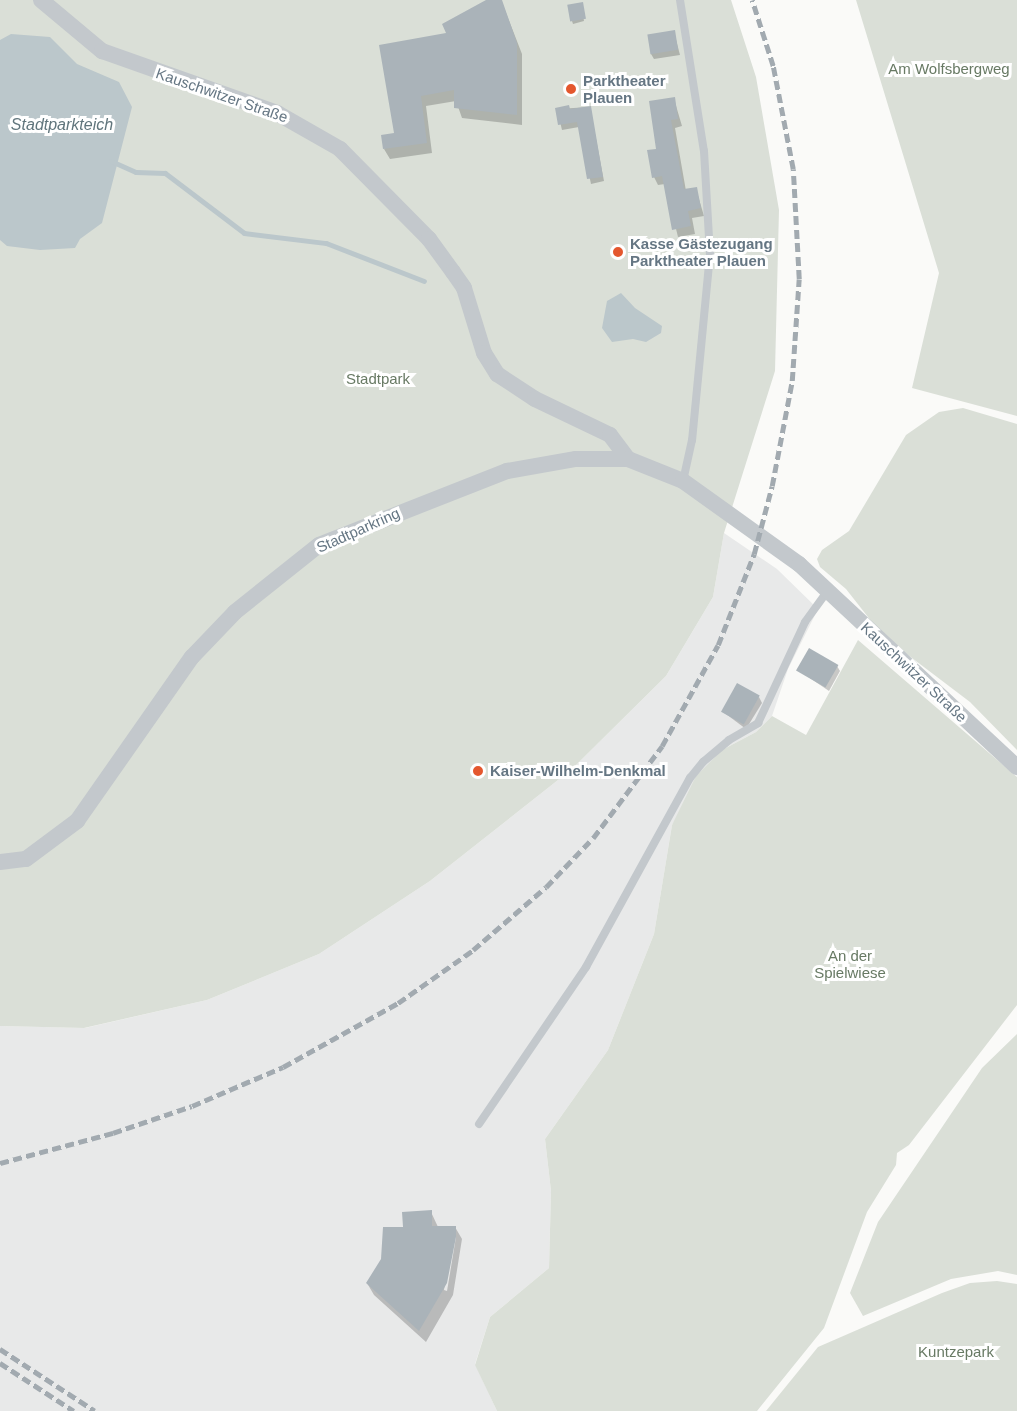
<!DOCTYPE html>
<meta charset="utf-8">
<style>
body{margin:0}
#map{position:relative;width:1017px;height:1411px;overflow:hidden;background:#fafaf8;font-family:Helvetica,sans-serif}
div>[style]{position:absolute}
[style*='--x']{left:calc(var(--x)*1px);top:calc(var(--y)*1px);width:calc(var(--w)*1px);rotate:calc(var(--a)*1deg)}
.built>*{inset:0;background:#e8e9e9}
.green>*{inset:0;background:#dadfd7}
.water>*{inset:0;background:#bbc7cb}
.shadow>*{inset:0;background:#0003}
.stream>*{height:5px;margin:-2.5px;padding:0 2.5px;transform-origin:2.5px;border-radius:2.5px;background:#bbc7cb}
.building>*{inset:0;background:#aab3b9;transform-origin:0 0}
.lane>*{height:8px;margin:-4px;padding:0 4px;transform-origin:4px;border-radius:4px;background:#c3c8cc}
.street>*{height:16px;margin:-8px;padding:0 8px;transform-origin:8px;border-radius:8px;background:#c3c8cc}
.rail>*{height:4.5px;margin-top:-2.25px;transform-origin:0;background:repeating-linear-gradient(90deg,#a2aab0 0 9px,transparent 0 13.5px)}
.dots>*{width:16px;height:16px;translate:-50% -50%;box-sizing:border-box;border:3px solid #fff;border-radius:50%}
span{translate:-50% -50%;white-space:nowrap;text-align:center;line-height:1.15;-webkit-text-stroke:6px #fff;paint-order:stroke}
.park-label{font-size:15px;color:#687a64}
.poi-label{font-size:15px;color:#657683;font-weight:700}
.left{translate:0 -50%;text-align:left}
.street-label{font-size:15px;color:#657683}
.water-label{font-size:16px;color:#60757c;font-style:italic}
</style>
<div id="map">
<div class="built">
<div style="clip-path:polygon(724px 533px,777px 569px,818px 609px,788px 669px,772px 716px,756px 732px,722px 750px,672px 825px,654px 934px,608px 1050px,545px 1139px,551px 1191px,549px 1268px,490px 1317px,475px 1364px,497px 1411px,0 1411px,0 1026px,85px 1028px,207px 1000px,319px 954px,430px 881px,572px 769px,666px 676px,713px 597px)"></div>
</div>
<div class="green">
<div style="clip-path:polygon(0 0,731px 0,756px 77px,779px 210px,775px 371px,724px 533px,713px 597px,666px 676px,572px 769px,430px 881px,319px 954px,207px 1000px,84px 1028px,0 1026px)"></div>
<div style="clip-path:polygon(856px 0,1017px 0,1017px 416px,912px 388px,939px 273px)"></div>
<div style="clip-path:polygon(963px 408px,1017px 424px,1017px 750px,970px 702px,883px 636px,846px 589px,820px 567px,817px 559px,822px 550px,849px 531px,906px 435px,939px 412px)"></div>
<div style="clip-path:polygon(858px 640px,1017px 777px,1017px 1005px,909px 1145px,897px 1153px,896px 1165px,867px 1212px,824px 1328px,757px 1411px,497px 1411px,475px 1365px,490px 1317px,549px 1268px,551px 1191px,545px 1139px,608px 1050px,654px 934px,672px 825px,696px 776px,722px 750px,756px 732px,772px 716px,806px 735px)"></div>
<div style="clip-path:polygon(1017px 1034px,1017px 1275px,998px 1271px,951px 1279px,863px 1316px,850px 1293px,878px 1222px,982px 1068px)"></div>
<div style="clip-path:polygon(997px 1281px,1017px 1284px,1017px 1411px,766px 1411px,818px 1347px,942px 1293px,970px 1283px)"></div>
</div>
<div class="water">
<div style="clip-path:polygon(11px 34px,50px 37px,77px 64px,119px 82px,132px 107px,102px 223px,80px 239px,75px 248px,40px 250px,7px 246px,0 240px,0 40px)"></div>
<div style="clip-path:polygon(621px 293px,635px 308px,662px 326px,661px 333px,646px 342px,633px 339px,612px 342px,602px 328px,607px 301px)"></div>
</div>
<div class="shadow">
<div style="clip-path:polygon(489px 0,501px 0,522px 54px,522px 125px,462px 118px,456px 101px,426px 106px,432px 153px,390px 159px,384px 149px,396px 134px,448px 34px)"></div>
<div style="clip-path:polygon(581px 4px,584px 21px,573px 24px,572px 21px)"></div>
<div style="clip-path:polygon(674px 32px,680px 55px,654px 59px,651px 54px)"></div>
<div style="clip-path:polygon(674px 99px,682px 126px,675px 128px,686px 191px,696px 189px,704px 216px,692px 218px,695px 234px,678px 237px,665px 184px,658px 185px,654px 177px)"></div>
<div style="clip-path:polygon(590px 107px,604px 181px,591px 184px,579px 127px,562px 130px,557px 109px)"></div>
<div style="clip-path:polygon(837px 666px,840px 671px,829px 691px,798px 670px)"></div>
<div style="clip-path:polygon(759px 697px,762px 703px,746px 729px,722px 711px)"></div>
<div style="clip-path:polygon(evenodd,431px 1212px,438px 1227px,455px 1227px,462px 1239px,453px 1295px,426px 1342px,374px 1295px,367px 1283px,405px 1228px,431px 1212px,453px 1237px,456px 1237px,447px 1291px,444px 1290px,453px 1237px)"></div>
</div>
<div class="stream">
<div style="--x:111;--y:161;--w:27;--a:24"></div>
<div style="--x:136;--y:172;--w:29;--a:2"></div>
<div style="--x:165;--y:173;--w:99;--a:37.2"></div>
<div style="--x:244;--y:233;--w:83;--a:7"></div>
<div style="--x:326;--y:243;--w:105;--a:21.2"></div>
</div>
<div class="building">
<div style="clip-path:polygon(486px 0,502px 0,517px 43px,517px 115px,454px 108px,454px 90px,421px 96px,427px 143px,383px 149px,381px 135px,394px 133px,379px 45px,446px 33px,442px 24px)"></div>
<div style="left:583px;top:2px;width:17px;height:16px;rotate:80deg"></div>
<div style="left:675px;top:30px;width:20px;height:28px;rotate:81deg"></div>
<div style="clip-path:polygon(675px 97px,678px 119px,671px 120px,684px 189px,697px 187px,701px 208px,688px 211px,691px 226px,672px 230px,662px 176px,652px 178px,647px 150px,656px 149px,649px 101px)"></div>
<div style="clip-path:polygon(569px 105px,570px 109px,591px 106px,603px 177px,587px 179px,577px 122px,558px 125px,555px 108px)"></div>
<div style="left:809px;top:648px;width:34px;height:26px;rotate:30deg"></div>
<div style="left:737px;top:683px;width:26px;height:33px;rotate:29deg"></div>
<div style="clip-path:polygon(432px 1210px,432px 1226px,456px 1226px,456px 1237px,447px 1283px,419px 1331px,366px 1283px,381px 1259px,383px 1227px,403px 1227px,402px 1212px)"></div>
</div>
<div class="lane">
<div style="--x:680;--y:0;--w:153;--a:81"></div>
<div style="--x:704;--y:151;--w:103;--a:86.7"></div>
<div style="--x:710;--y:254;--w:187;--a:95.5"></div>
<div style="--x:692;--y:440;--w:42;--a:102.4"></div>
<div style="--x:479;--y:1124;--w:190;--a:-55.7"></div>
<div style="--x:586;--y:967;--w:216;--a:-61.2"></div>
<div style="--x:690;--y:778;--w:21;--a:-51"></div>
<div style="--x:703;--y:762;--w:34;--a:-40"></div>
<div style="--x:729;--y:740;--w:34;--a:-30"></div>
<div style="--x:758;--y:723;--w:111;--a:-65"></div>
<div style="--x:805;--y:622;--w:37;--a:-54"></div>
</div>
<div class="street">
<div style="--x:41;--y:0;--w:80;--a:39.9"></div>
<div style="--x:102;--y:51;--w:186;--a:19.5"></div>
<div style="--x:277;--y:113;--w:73;--a:29.7"></div>
<div style="--x:340;--y:149;--w:127;--a:45.3"></div>
<div style="--x:429;--y:239;--w:41;--a:54"></div>
<div style="--x:453;--y:272;--w:19;--a:55"></div>
<div style="--x:464;--y:288;--w:68;--a:72.9"></div>
<div style="--x:484;--y:353;--w:25;--a:58"></div>
<div style="--x:497;--y:374;--w:45;--a:33.3"></div>
<div style="--x:535;--y:399;--w:83;--a:25.6"></div>
<div style="--x:610;--y:435;--w:30;--a:53"></div>
<div style="--x:0;--y:862;--w:26;--a:-7"></div>
<div style="--x:26;--y:859;--w:64;--a:-36.7"></div>
<div style="--x:77;--y:821;--w:200;--a:-55"></div>
<div style="--x:192;--y:657;--w:62;--a:-46.3"></div>
<div style="--x:235;--y:612;--w:107;--a:-38.6"></div>
<div style="--x:319;--y:545;--w:202;--a:-21.5"></div>
<div style="--x:507;--y:471;--w:70;--a:-9.9"></div>
<div style="--x:576;--y:459;--w:52;--a:0"></div>
<div style="--x:628;--y:459;--w:59;--a:21.8"></div>
<div style="--x:683;--y:481;--w:143;--a:35.6"></div>
<div style="--x:799;--y:564;--w:298;--a:43"></div>
</div>
<div class="rail">
<div style="--x:0;--y:1163;--w:117;--a:-14.9"></div>
<div style="--x:113;--y:1133;--w:83;--a:-18.9"></div>
<div style="--x:192;--y:1106;--w:99;--a:-23.2"></div>
<div style="--x:283;--y:1067;--w:132;--a:-29.1"></div>
<div style="--x:398;--y:1003;--w:92;--a:-35.2"></div>
<div style="--x:473;--y:950;--w:96;--a:-40.8"></div>
<div style="--x:546;--y:887;--w:68;--a:-46.2"></div>
<div style="--x:593;--y:838;--w:115;--a:-53.1"></div>
<div style="--x:662;--y:746;--w:115;--a:-61"></div>
<div style="--x:718;--y:645;--w:98;--a:-68.4"></div>
<div style="--x:754;--y:554;--w:70;--a:-75.2"></div>
<div style="--x:772;--y:486;--w:107;--a:-79.2"></div>
<div style="--x:792;--y:381;--w:102;--a:-86.1"></div>
<div style="--x:799;--y:279;--w:110;--a:-93.1"></div>
<div style="--x:793;--y:169;--w:105;--a:-101"></div>
<div style="--x:773;--y:66;--w:69;--a:-107.7"></div>
<div style="--x:0;--y:1349;--w:113;--a:33.1"></div>
<div style="--x:0;--y:1363;--w:88;--a:33"></div>
</div>
<div class="dots">
<div style="left:571px;top:89px;background:#e4572e"></div>
<div style="left:618px;top:252px;background:#e4572e"></div>
<div style="left:478px;top:771px;background:#e4572e"></div>
</div>
<div class="park-label">
<span style="left:949px;top:69px">Am Wolfsbergweg</span>
<span style="left:378px;top:379px">Stadtpark</span>
<span style="left:850px;top:964px">An der<br>Spielwiese</span>
<span style="left:956px;top:1352px">Kuntzepark</span>
</div>
<div class="poi-label">
<span class="left" style="left:583px;top:89px">Parktheater<br>Plauen</span>
<span class="left" style="left:630px;top:252px">Kasse Gästezugang<br>Parktheater Plauen</span>
<span class="left" style="left:490px;top:771px">Kaiser-Wilhelm-Denkmal</span>
</div>
<div class="street-label">
<span style="left:222px;top:95px;rotate:19deg">Kauschwitzer Straße</span>
<span style="left:358px;top:530px;rotate:-24deg">Stadtparkring</span>
<span style="left:914px;top:672px;rotate:43deg">Kauschwitzer Straße</span>
</div>
<div class="water-label">
<span style="left:62px;top:125px">Stadtparkteich</span>
</div>
</div>
